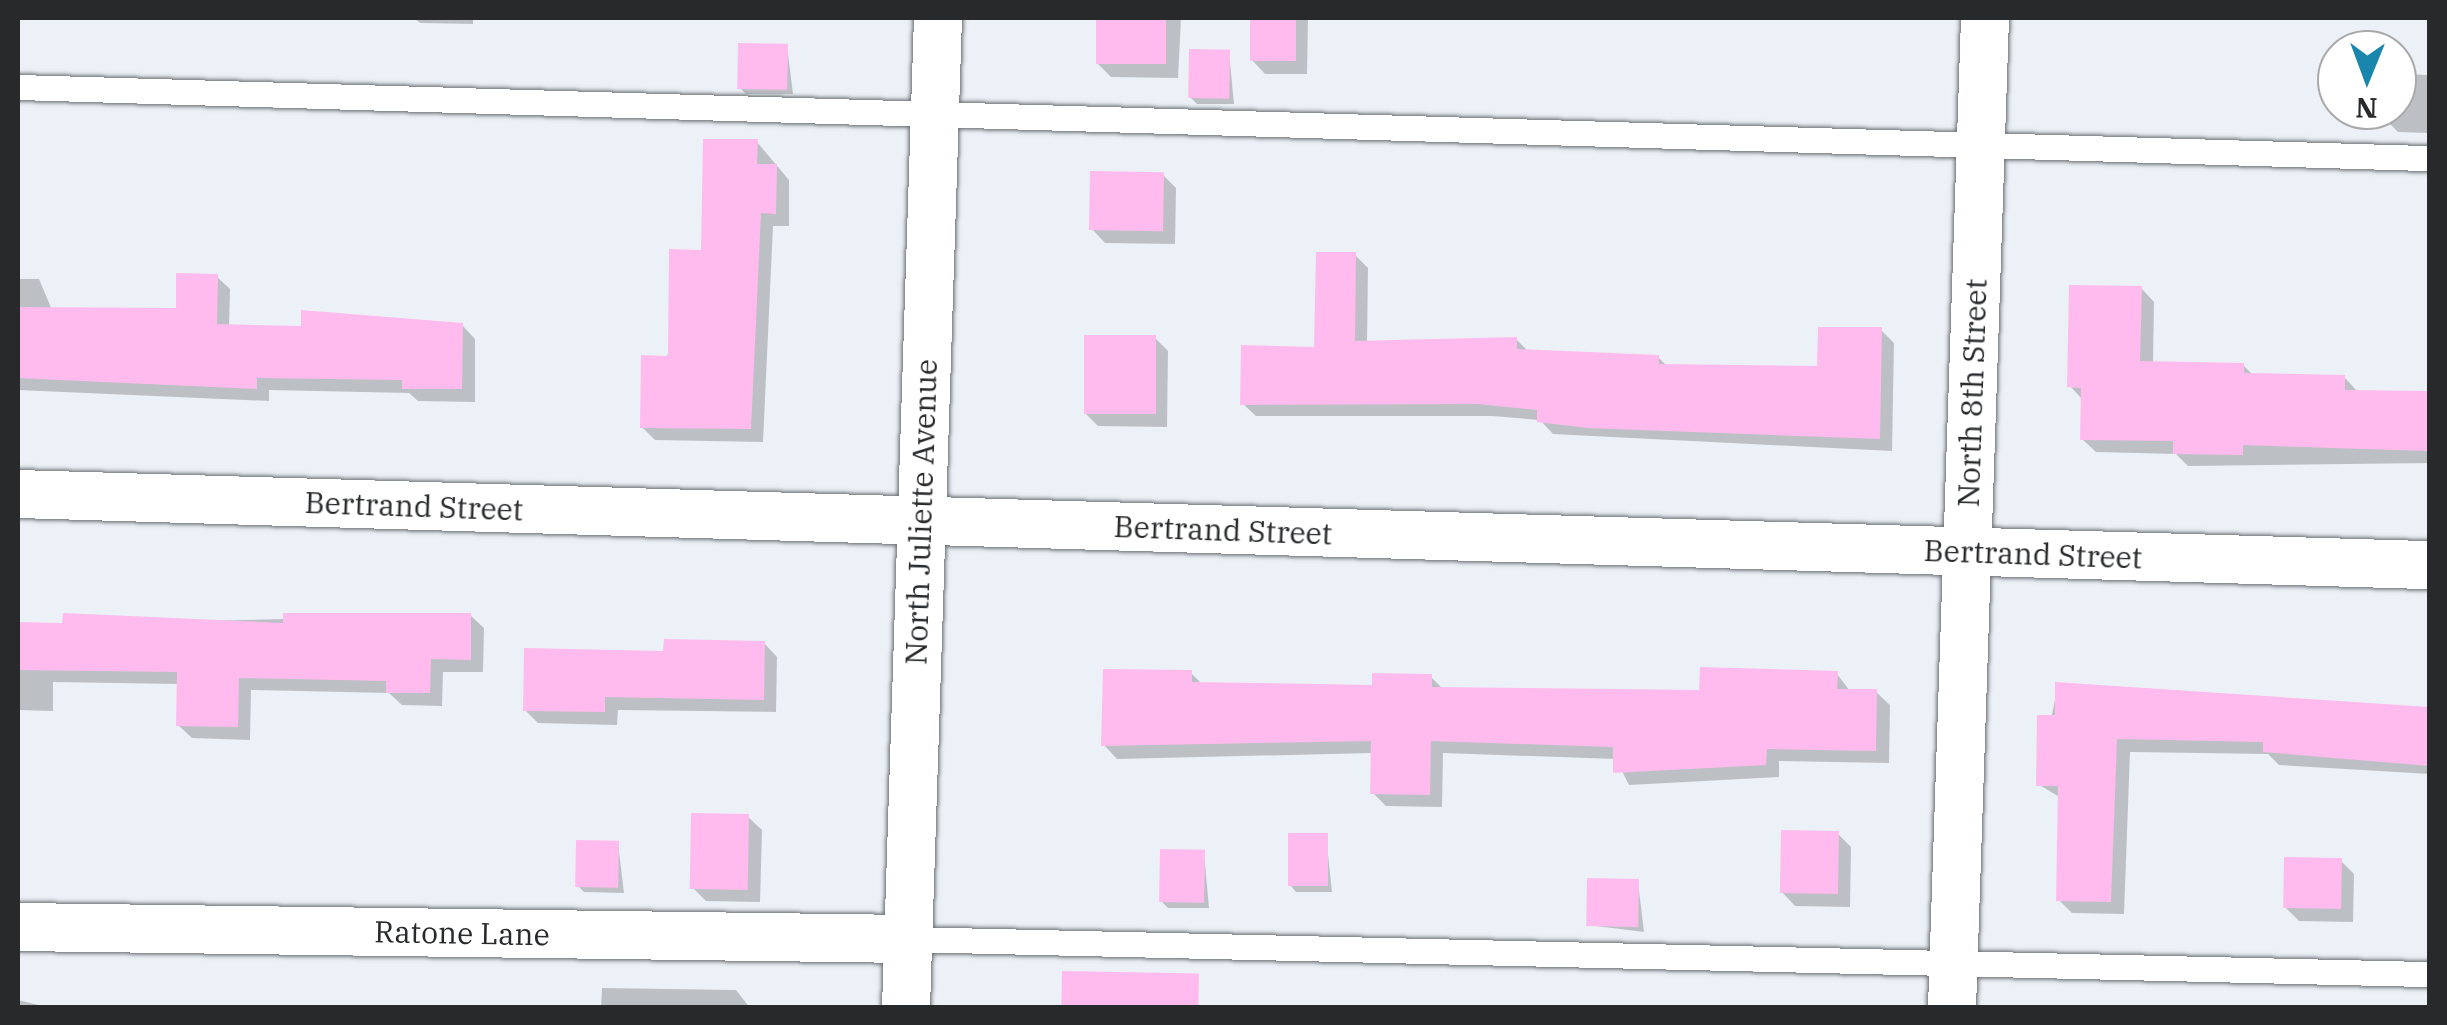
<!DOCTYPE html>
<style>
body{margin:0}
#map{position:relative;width:2447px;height:1025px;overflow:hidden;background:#ecf1f7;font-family:"IBM Plex Serif",serif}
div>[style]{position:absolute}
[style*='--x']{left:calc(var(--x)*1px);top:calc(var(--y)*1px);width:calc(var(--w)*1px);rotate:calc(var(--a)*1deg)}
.shadow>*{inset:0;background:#0003}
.building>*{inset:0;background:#ffbbed;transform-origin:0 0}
.roads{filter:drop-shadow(0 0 2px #696e72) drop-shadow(0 0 2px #696e72)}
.service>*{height:25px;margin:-12.5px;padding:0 12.5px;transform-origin:12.5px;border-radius:12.5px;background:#fff}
.minor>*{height:48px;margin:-24px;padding:0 24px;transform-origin:24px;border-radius:24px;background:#fff}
span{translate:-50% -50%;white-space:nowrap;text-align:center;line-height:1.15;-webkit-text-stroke:9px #fff;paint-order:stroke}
.street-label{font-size:30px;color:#27292b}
.frame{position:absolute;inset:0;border:20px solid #27292b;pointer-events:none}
.north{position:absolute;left:2317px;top:30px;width:100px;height:100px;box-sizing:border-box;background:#fff;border:2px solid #a9a9aa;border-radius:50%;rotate:181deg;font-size:28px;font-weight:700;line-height:40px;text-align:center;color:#27292b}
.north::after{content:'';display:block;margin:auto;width:35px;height:45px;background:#1886ad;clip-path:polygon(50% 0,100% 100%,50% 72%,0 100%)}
</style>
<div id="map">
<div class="shadow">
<div style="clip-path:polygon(414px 18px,473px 18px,473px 24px,420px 23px)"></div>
<div style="clip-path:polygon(1099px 18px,1181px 18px,1178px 78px,1111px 77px,1097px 63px)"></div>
<div style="clip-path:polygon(1253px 18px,1308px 18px,1307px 74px,1265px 74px,1252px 60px)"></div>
<div style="clip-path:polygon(787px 46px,793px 94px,746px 94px,740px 88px)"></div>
<div style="clip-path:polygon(1229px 52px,1234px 104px,1197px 104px,1190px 97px)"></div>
<div style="clip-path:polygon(2397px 74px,2430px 75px,2430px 141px,2429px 133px,2398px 132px,2387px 121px,2387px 110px,2397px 110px)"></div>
<div style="clip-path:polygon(757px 142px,789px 180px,789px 226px,773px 226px,763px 442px,655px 440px,642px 427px,704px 252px)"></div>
<div style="clip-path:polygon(1163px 175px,1176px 188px,1175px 244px,1105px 243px,1092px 229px)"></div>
<div style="clip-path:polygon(2429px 176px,2430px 176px,2430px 234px,2428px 232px)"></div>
<div style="clip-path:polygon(1355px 255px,1368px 268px,1367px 343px,1516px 339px,1529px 352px,1658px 357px,1667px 366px,1820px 369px,1881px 330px,1894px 343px,1892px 451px,1553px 434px,1540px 420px,1492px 416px,1256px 416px,1243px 404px,1317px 349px)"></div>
<div style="clip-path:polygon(216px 276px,230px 289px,229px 327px,462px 325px,475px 339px,475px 402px,418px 401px,409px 393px,269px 390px,269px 401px,18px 390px,18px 279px,39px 279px,52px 310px,178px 311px)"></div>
<div style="clip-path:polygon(2141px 288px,2154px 302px,2153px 364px,2243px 365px,2254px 376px,2344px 377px,2357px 391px,2428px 394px,2430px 463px,2188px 466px,2176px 454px,2096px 452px,2082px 439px,2083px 400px,2070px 386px)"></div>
<div style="clip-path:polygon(1155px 338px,1168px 351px,1167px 427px,1098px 426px,1085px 413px)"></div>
<div style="clip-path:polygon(470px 615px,484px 628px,483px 672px,443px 672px,442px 706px,402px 705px,389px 693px,251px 690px,250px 740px,192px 738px,178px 725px,179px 684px,53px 682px,53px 711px,18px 710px,18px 625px)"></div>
<div style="clip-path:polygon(764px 643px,777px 657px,776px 712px,618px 710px,617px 725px,538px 723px,525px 710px,666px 653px)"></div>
<div style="clip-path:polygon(1191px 673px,1203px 685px,1374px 688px,1431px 677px,1444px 690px,1702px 693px,1837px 674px,1850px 691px,1876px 692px,1890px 705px,1889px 763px,1779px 761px,1779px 777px,1629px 785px,1616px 759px,1443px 753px,1442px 807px,1386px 806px,1373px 793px,1373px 753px,1117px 759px,1104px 745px)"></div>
<div style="clip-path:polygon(2058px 685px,2430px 709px,2430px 774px,2279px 765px,2268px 754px,2130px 752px,2124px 914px,2072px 913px,2059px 900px,2061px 798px,2038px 784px)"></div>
<div style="clip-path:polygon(748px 817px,762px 830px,760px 902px,706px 901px,693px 888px)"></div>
<div style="clip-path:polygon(1838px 834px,1851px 847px,1850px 907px,1795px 906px,1782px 892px)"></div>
<div style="clip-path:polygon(1326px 836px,1332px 892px,1296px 892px,1290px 885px)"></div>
<div style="clip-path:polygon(618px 843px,624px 893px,584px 892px,578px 886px)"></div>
<div style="clip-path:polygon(1204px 853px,1209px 908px,1168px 908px,1161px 901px)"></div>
<div style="clip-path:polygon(2341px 861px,2354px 874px,2353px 922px,2299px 921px,2285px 907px)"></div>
<div style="clip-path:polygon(1638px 882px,1644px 932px,1588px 925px)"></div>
<div style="clip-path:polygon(602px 988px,736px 990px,750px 1008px,601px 1008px)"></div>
<div style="clip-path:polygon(18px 1000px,51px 1008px,18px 1008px)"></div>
</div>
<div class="building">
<div style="left:1096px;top:18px;width:70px;height:46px"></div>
<div style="left:1250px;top:18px;width:46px;height:43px"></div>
<div style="left:738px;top:43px;width:50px;height:46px;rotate:1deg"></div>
<div style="left:1189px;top:49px;width:41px;height:49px;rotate:1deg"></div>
<div style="clip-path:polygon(703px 139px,758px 139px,757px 164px,777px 164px,776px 214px,761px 213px,751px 429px,640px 428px,641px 355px,668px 356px,669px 249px,701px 250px)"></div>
<div style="left:1090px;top:171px;width:74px;height:59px;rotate:1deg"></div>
<div style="clip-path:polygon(1316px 252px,1356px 252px,1355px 341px,1517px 337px,1517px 349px,1659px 355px,1659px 364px,1817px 366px,1818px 327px,1882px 327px,1880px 439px,1588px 428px,1537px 422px,1537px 410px,1478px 404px,1240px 405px,1241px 345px,1314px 347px)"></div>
<div style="clip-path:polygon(176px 273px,218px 274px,217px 324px,301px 326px,301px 310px,463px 323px,462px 389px,402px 389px,402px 380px,257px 378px,257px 389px,18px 378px,18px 307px,176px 308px)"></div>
<div style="clip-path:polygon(2069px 285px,2142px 286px,2140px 361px,2244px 363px,2244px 373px,2345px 375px,2345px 390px,2429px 391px,2428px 451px,2243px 445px,2243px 455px,2173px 454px,2173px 441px,2080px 440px,2081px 388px,2067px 387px)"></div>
<div style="left:1084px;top:335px;width:72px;height:79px"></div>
<div style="clip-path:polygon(63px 613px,283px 623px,283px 613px,471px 613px,471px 660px,431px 659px,430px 693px,386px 693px,386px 681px,239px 678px,238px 727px,176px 726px,177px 672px,18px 670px,18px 622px,62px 623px)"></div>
<div style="clip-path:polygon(664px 639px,765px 641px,764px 700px,605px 697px,605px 712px,523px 711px,524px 648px,663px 651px)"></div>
<div style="clip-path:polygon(1700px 667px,1838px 671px,1837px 689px,1877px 689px,1876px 751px,1767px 749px,1766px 765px,1613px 773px,1613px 747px,1431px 741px,1430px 795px,1370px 794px,1371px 741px,1101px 746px,1103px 669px,1192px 670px,1192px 682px,1372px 685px,1372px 673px,1432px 674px,1432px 687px,1699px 690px)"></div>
<div style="clip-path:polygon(2055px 682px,2430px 707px,2430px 766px,2263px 752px,2263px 742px,2117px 739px,2111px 902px,2056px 901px,2058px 786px,2036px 786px,2037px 715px,2055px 715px)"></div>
<div style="left:691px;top:813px;width:58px;height:76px;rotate:1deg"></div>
<div style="left:1781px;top:830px;width:58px;height:63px;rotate:1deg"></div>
<div style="left:1288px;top:833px;width:40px;height:53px"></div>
<div style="left:576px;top:840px;width:43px;height:47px;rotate:1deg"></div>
<div style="left:1160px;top:849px;width:45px;height:53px;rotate:1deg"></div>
<div style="left:2284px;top:857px;width:58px;height:51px;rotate:1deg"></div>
<div style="left:1587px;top:878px;width:52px;height:48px;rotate:1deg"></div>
<div style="left:1062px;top:971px;width:137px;height:37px;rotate:1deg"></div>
</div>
<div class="roads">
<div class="service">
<div style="--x:18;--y:87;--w:2413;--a:1.69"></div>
<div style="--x:906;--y:939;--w:1524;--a:1.32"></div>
</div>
<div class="minor">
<div style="--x:18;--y:494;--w:2413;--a:1.69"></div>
<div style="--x:18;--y:927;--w:888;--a:0.77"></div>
<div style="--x:906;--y:1008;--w:991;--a:-88.15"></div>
<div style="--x:1952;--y:1008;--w:991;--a:-88.09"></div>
</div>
</div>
<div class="street-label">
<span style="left:1972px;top:393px;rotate:-88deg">North 8th Street</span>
<span style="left:414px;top:506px;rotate:2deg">Bertrand Street</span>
<span style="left:921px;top:512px;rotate:-88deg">North Juliette Avenue</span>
<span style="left:1223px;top:530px;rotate:2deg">Bertrand Street</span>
<span style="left:2033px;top:554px;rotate:2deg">Bertrand Street</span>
<span style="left:462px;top:933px;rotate:1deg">Ratone Lane</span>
</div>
<div class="frame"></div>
<div class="north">N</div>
</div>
